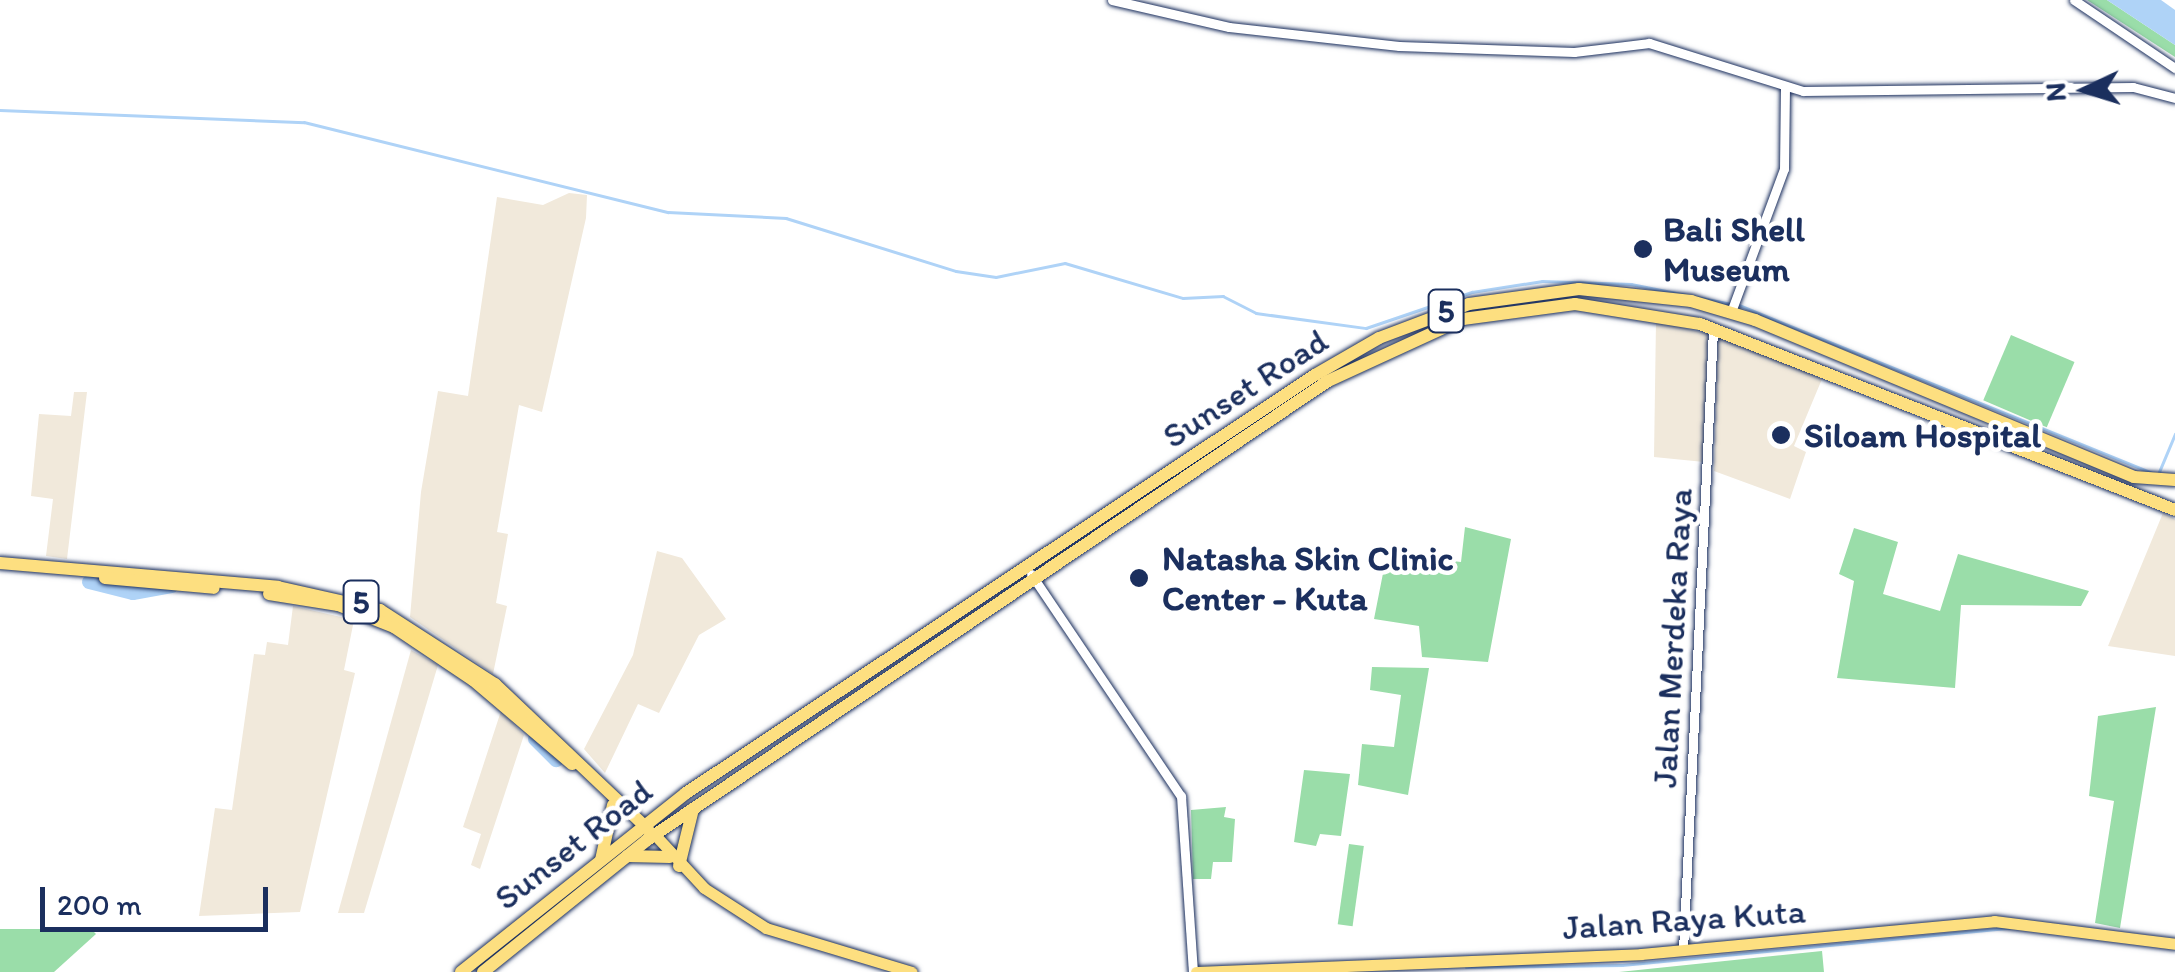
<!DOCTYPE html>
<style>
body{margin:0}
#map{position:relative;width:2175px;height:972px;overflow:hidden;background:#fff;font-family:Itim,sans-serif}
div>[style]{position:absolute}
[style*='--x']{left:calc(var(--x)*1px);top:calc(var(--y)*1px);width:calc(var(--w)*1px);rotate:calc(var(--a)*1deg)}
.built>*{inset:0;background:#f1e9db}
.green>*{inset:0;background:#9adda9;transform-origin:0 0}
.water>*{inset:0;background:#afd3f7}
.stream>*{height:2.5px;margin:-1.25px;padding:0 1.25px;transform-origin:1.25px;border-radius:1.25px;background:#afd3f7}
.river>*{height:14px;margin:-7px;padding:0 7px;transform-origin:7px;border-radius:7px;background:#afd3f7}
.roads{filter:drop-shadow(0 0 2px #1b2f5e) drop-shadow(0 0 2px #1b2f5e)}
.minor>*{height:9px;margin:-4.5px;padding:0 4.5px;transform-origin:4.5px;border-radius:4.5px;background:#fff}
.major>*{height:11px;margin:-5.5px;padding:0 5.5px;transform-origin:5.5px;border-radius:5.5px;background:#fddf80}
.highway>*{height:12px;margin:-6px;padding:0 6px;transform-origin:6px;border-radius:6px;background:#fddf80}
.dots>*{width:28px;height:28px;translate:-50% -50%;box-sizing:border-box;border:5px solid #fff;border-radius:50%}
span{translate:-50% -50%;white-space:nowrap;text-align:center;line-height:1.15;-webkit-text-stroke:9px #fff;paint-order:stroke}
.shield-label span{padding:2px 8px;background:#fff;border:2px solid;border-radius:8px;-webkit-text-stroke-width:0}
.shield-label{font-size:32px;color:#1b2f5e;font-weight:700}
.poi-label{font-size:35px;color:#1b2f5e;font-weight:700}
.left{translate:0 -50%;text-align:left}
.street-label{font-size:35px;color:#1b2f5e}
.north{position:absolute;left:2035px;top:40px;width:100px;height:100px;-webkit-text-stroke:8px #fff;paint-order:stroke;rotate:266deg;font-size:28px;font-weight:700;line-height:40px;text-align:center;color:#1b2f5e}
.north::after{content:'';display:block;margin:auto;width:35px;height:45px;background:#1b2f5e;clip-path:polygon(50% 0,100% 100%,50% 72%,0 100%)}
.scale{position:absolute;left:40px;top:887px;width:228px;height:45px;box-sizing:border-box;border:5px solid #1b2f5e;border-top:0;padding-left:12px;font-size:30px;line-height:35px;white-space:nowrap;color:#1b2f5e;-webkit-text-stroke:8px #fff;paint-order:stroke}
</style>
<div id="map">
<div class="built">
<div style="clip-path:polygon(569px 193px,587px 195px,586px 218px,542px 412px,519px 405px,497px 532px,508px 534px,496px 603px,507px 606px,493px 674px,410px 617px,421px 492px,438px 391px,468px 396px,497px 197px,543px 205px)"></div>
<div style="clip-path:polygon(1656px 321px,1708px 334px,1704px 462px,1654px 457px)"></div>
<div style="clip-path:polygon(1718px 332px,1822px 379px,1794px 446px,1806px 452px,1790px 499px,1714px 471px)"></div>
<div style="clip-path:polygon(74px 392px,87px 392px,67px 559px,46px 556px,53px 499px,31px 496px,39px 414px,71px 416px)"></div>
<div style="clip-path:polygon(2163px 513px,2175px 519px,2175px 656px,2108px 646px)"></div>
<div style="clip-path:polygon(657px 551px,682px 558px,726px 619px,699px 635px,659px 713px,638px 704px,605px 773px,584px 749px,633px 655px)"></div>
<div style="clip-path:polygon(293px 606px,354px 620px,344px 670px,355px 673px,300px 912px,199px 916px,215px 808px,232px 810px,254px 654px,265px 655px,267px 642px,288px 645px)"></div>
<div style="clip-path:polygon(411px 650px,438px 665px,364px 913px,338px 913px)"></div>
<div style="clip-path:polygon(501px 711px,524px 735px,480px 869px,471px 865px,481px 834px,463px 827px)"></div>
</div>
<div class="green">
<div style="clip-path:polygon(2087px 0,2107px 0,2175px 45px,2175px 57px)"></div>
<div style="left:2011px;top:335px;width:69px;height:71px;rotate:23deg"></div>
<div style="clip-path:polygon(1465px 527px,1511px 539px,1488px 662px,1422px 657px,1419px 626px,1374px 619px,1387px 553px,1461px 562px)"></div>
<div style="clip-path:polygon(1854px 528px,1898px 542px,1883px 594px,1940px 611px,1958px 554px,2089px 591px,2081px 606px,1961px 605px,1955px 688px,1837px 678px,1854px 581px,1839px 574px)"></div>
<div style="clip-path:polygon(1372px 667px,1429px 668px,1408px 795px,1358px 785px,1362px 744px,1394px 747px,1401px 695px,1370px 690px)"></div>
<div style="clip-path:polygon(2156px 707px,2120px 928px,2095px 923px,2114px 801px,2089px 796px,2098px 716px)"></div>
<div style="clip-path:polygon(1304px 770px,1350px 774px,1341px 836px,1320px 834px,1316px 846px,1294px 842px)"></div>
<div style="clip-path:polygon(1226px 807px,1224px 817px,1235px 819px,1232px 862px,1213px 862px,1211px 879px,1193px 879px,1191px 810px)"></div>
<div style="left:1349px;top:844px;width:15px;height:81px;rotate:8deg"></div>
<div style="clip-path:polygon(0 929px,91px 929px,96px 934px,54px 972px,0 972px)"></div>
<div style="clip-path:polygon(1822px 951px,1824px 972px,1619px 972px)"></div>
</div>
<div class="water">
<div style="clip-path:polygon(2107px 0,2161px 0,2175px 10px,2175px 45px)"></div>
</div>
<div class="stream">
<div style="--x:0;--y:110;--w:304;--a:2.3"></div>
<div style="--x:304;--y:122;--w:375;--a:13.9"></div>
<div style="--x:668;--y:212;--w:118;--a:2.9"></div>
<div style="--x:786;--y:218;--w:178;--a:17.3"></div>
<div style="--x:956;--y:271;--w:40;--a:8.5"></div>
<div style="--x:996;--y:277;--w:70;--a:-11.5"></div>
<div style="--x:1065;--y:263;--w:123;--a:16.5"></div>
<div style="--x:1183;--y:298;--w:40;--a:-2.9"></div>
<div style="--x:1223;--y:296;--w:37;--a:27"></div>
<div style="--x:1256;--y:313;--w:111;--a:7.8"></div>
<div style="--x:1366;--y:328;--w:112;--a:-18.8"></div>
<div style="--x:1472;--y:292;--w:71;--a:-8.9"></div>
<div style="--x:1542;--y:281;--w:89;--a:1.9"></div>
<div style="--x:1631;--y:284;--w:102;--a:11.3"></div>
<div style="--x:1739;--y:305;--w:447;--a:22.1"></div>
<div style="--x:2159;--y:472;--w:41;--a:-67.2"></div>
<div style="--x:1466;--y:967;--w:156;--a:-0.7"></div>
<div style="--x:1622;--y:965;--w:389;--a:-5.5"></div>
</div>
<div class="river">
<div style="--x:89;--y:582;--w:45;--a:14"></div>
<div style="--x:133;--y:593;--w:39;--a:-10"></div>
<div style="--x:535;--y:739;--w:30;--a:45"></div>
</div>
<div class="roads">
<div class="minor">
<div style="--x:1112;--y:0;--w:120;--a:13"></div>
<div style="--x:1229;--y:27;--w:171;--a:6.4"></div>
<div style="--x:1399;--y:46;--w:175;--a:2"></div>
<div style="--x:1574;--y:52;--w:76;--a:-6.8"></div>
<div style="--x:1649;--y:43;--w:161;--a:17.3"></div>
<div style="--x:1803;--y:91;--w:330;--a:-0.7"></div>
<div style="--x:2133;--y:87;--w:43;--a:14.7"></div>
<div style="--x:2074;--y:0;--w:122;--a:34"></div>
<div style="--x:1731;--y:312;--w:153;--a:-69.7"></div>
<div style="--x:1784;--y:169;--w:82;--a:-89.3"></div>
<div style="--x:1031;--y:574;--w:268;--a:56"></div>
<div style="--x:1181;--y:796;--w:176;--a:86.1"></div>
<div style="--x:1683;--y:950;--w:622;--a:-87.23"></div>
</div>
<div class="major">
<div style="--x:655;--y:835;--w:72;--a:47.2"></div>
<div style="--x:704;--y:888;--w:74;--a:32.8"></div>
<div style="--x:766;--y:928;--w:152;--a:16.8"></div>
<div style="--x:1196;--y:972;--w:445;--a:-2.3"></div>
<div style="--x:1641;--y:954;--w:355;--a:-5.3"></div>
<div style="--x:1994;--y:921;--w:182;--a:7.2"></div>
</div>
<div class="highway">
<div style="--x:0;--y:563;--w:279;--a:4.9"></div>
<div style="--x:278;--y:587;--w:105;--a:12.7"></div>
<div style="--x:380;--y:610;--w:137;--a:32.8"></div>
<div style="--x:495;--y:684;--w:211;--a:43.5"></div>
<div style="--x:105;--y:578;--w:109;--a:5.2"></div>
<div style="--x:269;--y:594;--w:70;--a:9.1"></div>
<div style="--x:338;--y:605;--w:60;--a:21.4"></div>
<div style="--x:394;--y:627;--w:95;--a:33.9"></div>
<div style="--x:473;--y:680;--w:130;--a:40.3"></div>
<div style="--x:627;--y:856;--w:43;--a:1.3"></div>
<div style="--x:601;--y:860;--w:56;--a:-77.7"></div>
<div style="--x:679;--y:866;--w:59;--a:-76.2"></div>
<div style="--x:461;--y:972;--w:288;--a:-38.5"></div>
<div style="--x:686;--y:793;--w:755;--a:-33.61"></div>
<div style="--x:1315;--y:375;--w:74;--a:-30"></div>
<div style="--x:1379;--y:338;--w:96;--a:-20.7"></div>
<div style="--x:1469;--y:304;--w:111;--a:-7.8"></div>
<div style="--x:1579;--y:289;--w:113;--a:6.1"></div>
<div style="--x:1691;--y:301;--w:67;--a:16.5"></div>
<div style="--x:1755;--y:320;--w:410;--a:22.5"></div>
<div style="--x:2134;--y:477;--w:41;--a:4.2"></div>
<div style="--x:483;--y:972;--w:211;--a:-38.8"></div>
<div style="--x:647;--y:840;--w:821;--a:-33.98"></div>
<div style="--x:1328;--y:381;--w:149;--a:-24.7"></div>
<div style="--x:1463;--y:319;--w:113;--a:-7.6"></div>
<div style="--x:1575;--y:304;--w:127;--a:9.1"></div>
<div style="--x:1700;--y:324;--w:510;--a:21.38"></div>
</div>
</div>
<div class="dots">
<div style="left:1643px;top:249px;background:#1b2f5e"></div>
<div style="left:1781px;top:435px;background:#1b2f5e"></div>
<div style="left:1139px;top:578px;background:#1b2f5e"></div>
</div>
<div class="shield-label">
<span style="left:1446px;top:311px">5</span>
<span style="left:361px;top:602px">5</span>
</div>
<div class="poi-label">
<span class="left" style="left:1663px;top:249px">Bali Shell<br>Museum</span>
<span class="left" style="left:1804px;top:435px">Siloam Hospital</span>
<span class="left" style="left:1162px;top:578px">Natasha Skin Clinic<br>Center - Kuta</span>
</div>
<div class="street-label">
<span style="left:1245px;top:388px;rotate:-33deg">Sunset Road</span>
<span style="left:1672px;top:638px;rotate:-87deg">Jalan Merdeka Raya</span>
<span style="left:573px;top:844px;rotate:-38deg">Sunset Road</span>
<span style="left:1684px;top:919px;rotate:-4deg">Jalan Raya Kuta</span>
</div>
<div class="north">N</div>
<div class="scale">200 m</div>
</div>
